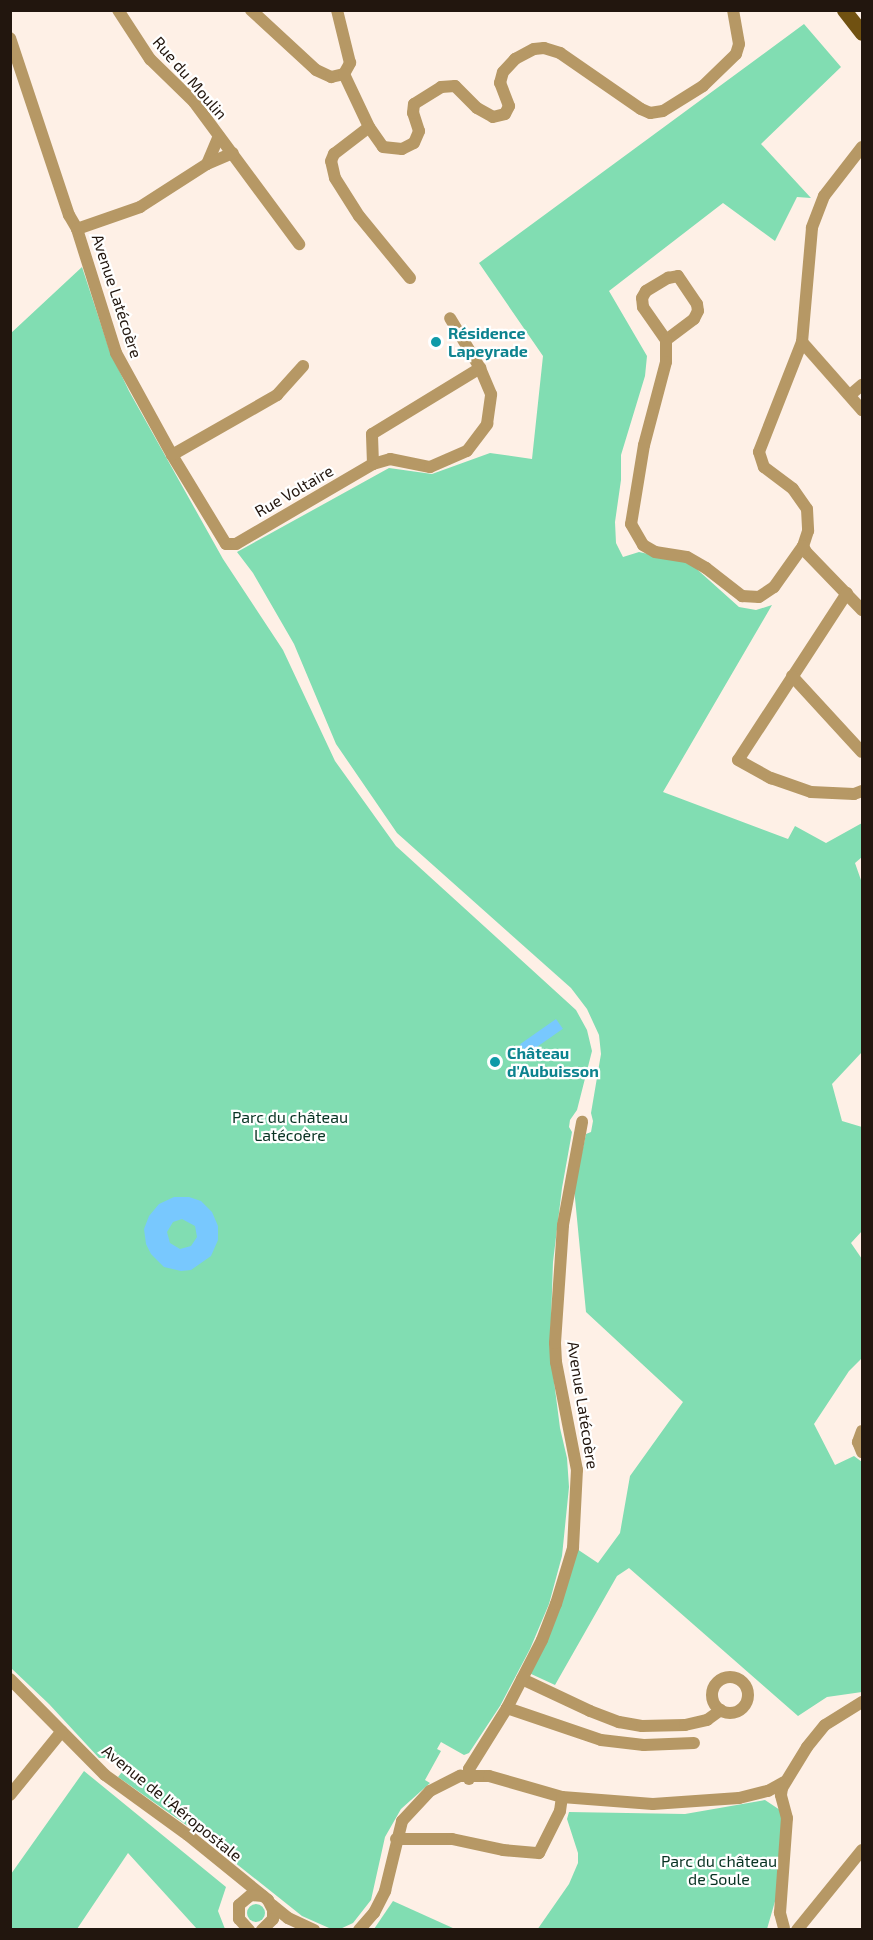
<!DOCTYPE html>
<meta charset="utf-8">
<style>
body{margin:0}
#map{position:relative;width:873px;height:1940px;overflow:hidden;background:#fef0e6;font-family:"Exo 2",sans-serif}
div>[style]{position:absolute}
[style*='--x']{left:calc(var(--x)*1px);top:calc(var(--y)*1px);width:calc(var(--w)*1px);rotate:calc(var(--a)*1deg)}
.green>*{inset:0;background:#81ddb2}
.round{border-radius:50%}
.water>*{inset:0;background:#78c8fe;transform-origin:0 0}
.minor>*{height:12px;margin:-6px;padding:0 6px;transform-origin:6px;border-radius:6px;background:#b69865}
.minor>.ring{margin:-6px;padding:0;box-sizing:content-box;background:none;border:12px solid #b69865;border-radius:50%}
.major>*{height:15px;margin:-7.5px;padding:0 7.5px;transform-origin:7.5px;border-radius:7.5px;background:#705111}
.dots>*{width:16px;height:16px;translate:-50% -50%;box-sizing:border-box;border:3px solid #fff;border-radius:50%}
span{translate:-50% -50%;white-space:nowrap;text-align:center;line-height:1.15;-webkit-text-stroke:4.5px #fff;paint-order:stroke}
.street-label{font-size:16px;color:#22160e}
.culture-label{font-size:16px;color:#0d838f;font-weight:700}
.left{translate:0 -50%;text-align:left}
.park-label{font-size:16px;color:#073222}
.frame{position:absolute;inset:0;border:12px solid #22160e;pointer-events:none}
</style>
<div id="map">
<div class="green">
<div style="clip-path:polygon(804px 24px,841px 67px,761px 144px,811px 198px,797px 197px,775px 241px,723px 203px,609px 291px,647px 356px,645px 376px,621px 455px,621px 480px,615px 522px,616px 543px,623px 557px,639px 552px,690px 563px,739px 607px,756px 610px,772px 605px,663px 792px,788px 839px,795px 826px,826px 843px,862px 823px,862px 857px,855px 863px,862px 883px,862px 1052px,832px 1084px,842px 1121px,862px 1127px,862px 1231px,851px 1243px,862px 1259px,862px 1358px,849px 1371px,814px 1424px,835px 1465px,854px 1456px,862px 1462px,862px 1692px,827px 1697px,798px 1716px,629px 1568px,617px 1576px,555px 1685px,529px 1673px,577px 1549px,598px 1563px,620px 1533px,630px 1476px,683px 1402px,586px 1312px,574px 1188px,586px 1134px,591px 1132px,593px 1121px,591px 1113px,601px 1054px,599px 1035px,587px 1009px,571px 988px,397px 833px,336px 744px,294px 644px,253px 573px,237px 552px,389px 468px,432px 474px,490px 453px,532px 459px,543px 356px,479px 263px)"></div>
<div style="clip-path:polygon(82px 267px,109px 349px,129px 391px,223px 559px,283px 650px,335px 761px,396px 846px,576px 1010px,587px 1030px,592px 1051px,577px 1110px,570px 1120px,569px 1127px,572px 1132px,562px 1188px,553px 1262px,550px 1350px,560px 1428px,567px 1458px,569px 1487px,562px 1556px,549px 1604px,530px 1649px,500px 1706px,469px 1753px,464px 1755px,441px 1742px,437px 1749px,441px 1751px,425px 1780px,430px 1783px,401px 1809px,385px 1837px,371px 1900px,353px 1923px,340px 1929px,329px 1928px,302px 1916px,199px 1834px,118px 1777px,122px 1772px,119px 1765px,108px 1758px,99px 1758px,49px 1704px,11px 1668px,10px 334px)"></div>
<div style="clip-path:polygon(84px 1771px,226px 1887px,218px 1911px,225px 1929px,197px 1929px,128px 1853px,77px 1929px,11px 1929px,11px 1874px)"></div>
<div style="clip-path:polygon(765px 1800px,783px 1812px,778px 1891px,767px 1929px,537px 1930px,569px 1884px,578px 1863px,578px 1853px,567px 1819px,569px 1812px,685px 1814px)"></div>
<div style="clip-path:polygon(393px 1901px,455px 1929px,374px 1929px)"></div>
<div class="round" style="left:247px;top:1904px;width:18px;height:18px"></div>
</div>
<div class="water">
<div style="left:556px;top:1019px;width:12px;height:44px;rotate:55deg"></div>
<div style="clip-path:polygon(evenodd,174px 1197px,189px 1197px,201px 1201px,212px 1212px,218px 1226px,218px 1240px,211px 1256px,191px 1270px,181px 1271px,164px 1267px,151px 1254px,146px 1244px,144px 1229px,149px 1216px,159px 1204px,174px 1197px,182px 1219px,195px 1226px,197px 1237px,191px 1246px,180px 1249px,170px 1243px,167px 1232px,173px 1222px,182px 1219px)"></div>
</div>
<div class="minor">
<div style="--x:118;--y:10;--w:59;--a:56.9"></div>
<div style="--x:150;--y:59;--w:62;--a:44.3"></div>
<div style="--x:194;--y:102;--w:177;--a:53.5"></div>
<div style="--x:251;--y:10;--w:88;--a:42.7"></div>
<div style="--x:316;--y:70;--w:17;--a:25"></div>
<div style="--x:331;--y:77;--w:13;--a:-13"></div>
<div style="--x:344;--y:74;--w:13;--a:-61"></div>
<div style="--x:350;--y:63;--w:55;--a:-103.8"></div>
<div style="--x:10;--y:38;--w:187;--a:71.6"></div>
<div style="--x:69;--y:215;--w:16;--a:60"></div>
<div style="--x:77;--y:229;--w:130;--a:72.5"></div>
<div style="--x:116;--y:353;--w:116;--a:61.2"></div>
<div style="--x:172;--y:455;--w:104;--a:58.8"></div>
<div style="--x:226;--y:544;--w:10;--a:0"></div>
<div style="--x:236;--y:544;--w:159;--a:-30.3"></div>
<div style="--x:373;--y:464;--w:18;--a:-16"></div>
<div style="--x:390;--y:459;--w:41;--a:11.3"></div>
<div style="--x:430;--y:467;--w:40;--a:-23.4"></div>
<div style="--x:467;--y:451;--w:34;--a:-53"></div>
<div style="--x:487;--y:424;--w:30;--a:-82"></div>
<div style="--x:491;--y:394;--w:28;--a:-113"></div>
<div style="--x:480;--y:368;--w:58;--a:-121"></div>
<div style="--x:344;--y:74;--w:59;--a:64.7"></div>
<div style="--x:862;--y:147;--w:62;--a:127.8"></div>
<div style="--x:824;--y:196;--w:34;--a:111"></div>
<div style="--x:812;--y:228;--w:114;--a:95"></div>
<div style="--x:802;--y:342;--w:118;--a:111.4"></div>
<div style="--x:759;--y:452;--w:16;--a:72"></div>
<div style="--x:764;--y:467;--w:36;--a:37"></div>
<div style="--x:793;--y:489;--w:24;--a:55"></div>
<div style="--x:807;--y:509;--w:22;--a:87"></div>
<div style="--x:808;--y:531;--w:16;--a:108"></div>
<div style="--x:803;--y:546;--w:7;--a:63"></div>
<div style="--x:806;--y:552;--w:81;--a:46"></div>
<div style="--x:207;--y:164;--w:30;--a:-67"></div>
<div style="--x:77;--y:229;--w:67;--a:-19.2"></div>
<div style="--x:140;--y:207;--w:80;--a:-32.7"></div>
<div style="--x:207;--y:164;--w:28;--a:-23"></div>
<div style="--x:678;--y:276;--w:34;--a:56"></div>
<div style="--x:697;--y:304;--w:7;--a:82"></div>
<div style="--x:698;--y:311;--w:9;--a:117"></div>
<div style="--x:694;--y:319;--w:35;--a:143"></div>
<div style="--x:666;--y:340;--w:40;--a:-124.9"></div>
<div style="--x:643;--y:307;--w:9;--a:-96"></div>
<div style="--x:642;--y:298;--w:8;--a:-60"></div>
<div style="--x:646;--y:291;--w:26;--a:-31"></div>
<div style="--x:668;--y:278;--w:10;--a:-11"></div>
<div style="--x:410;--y:278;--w:80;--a:-129.4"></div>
<div style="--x:359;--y:216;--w:45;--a:-122.3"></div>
<div style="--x:335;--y:178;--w:17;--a:-103"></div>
<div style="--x:331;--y:161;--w:8;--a:-67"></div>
<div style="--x:334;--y:154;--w:44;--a:-37.6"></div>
<div style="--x:369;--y:127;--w:24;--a:55"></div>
<div style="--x:383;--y:147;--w:19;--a:6"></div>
<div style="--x:402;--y:149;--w:13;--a:-27"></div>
<div style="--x:414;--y:143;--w:13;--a:-67"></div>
<div style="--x:419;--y:131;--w:19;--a:-108"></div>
<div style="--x:413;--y:113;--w:9;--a:-84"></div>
<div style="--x:414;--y:104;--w:32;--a:-32"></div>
<div style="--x:441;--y:87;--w:14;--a:-4"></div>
<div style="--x:455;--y:86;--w:31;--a:45"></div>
<div style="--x:477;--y:108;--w:18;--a:29"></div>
<div style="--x:493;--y:117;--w:12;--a:-14"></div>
<div style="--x:505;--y:114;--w:9;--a:-63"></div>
<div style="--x:509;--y:106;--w:25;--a:-111"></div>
<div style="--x:500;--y:83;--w:11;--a:-75"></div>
<div style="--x:503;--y:72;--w:18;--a:-47"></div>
<div style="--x:515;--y:59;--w:21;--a:-28"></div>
<div style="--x:534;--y:49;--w:10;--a:-6"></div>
<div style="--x:544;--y:48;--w:17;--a:17"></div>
<div style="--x:560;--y:53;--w:98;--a:34.7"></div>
<div style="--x:641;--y:109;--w:10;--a:24"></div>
<div style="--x:650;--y:113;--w:13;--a:-9"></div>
<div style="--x:663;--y:111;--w:47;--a:-32"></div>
<div style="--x:703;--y:86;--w:46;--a:-44.1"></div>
<div style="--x:736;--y:54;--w:10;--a:-73"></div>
<div style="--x:739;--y:44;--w:35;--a:-100"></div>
<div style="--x:666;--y:340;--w:22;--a:90"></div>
<div style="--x:666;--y:362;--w:86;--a:104.8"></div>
<div style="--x:644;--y:445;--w:80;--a:99.3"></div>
<div style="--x:631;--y:524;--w:24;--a:60"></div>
<div style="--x:643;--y:545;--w:14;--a:30"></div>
<div style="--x:655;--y:552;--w:32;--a:9"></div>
<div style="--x:687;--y:557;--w:22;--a:30"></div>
<div style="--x:706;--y:568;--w:46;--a:37.9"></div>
<div style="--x:742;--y:596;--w:17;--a:3"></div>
<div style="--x:759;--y:597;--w:18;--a:-34"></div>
<div style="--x:774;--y:587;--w:50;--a:-54.7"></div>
<div style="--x:802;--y:342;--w:91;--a:48.6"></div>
<div style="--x:850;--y:395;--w:16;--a:-40"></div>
<div style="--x:172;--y:455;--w:121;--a:-29.7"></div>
<div style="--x:277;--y:395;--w:39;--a:-48"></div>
<div style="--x:373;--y:464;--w:30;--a:-92"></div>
<div style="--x:372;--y:434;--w:127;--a:-31.4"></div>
<div style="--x:847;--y:593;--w:199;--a:123.1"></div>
<div style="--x:738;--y:760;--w:38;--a:29"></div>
<div style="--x:771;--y:778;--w:42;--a:19.3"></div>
<div style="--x:811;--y:792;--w:43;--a:2.7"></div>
<div style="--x:854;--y:794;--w:9;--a:-21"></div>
<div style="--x:792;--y:676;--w:103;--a:47.4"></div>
<div style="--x:862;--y:1431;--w:12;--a:110"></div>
<div style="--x:858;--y:1442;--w:11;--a:68"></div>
<div class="ring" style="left:712px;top:1677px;width:24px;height:24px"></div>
<div style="--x:10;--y:1679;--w:135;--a:45.3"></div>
<div style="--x:105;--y:1775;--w:102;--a:35.9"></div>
<div style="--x:188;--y:1835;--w:103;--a:39.1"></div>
<div style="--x:268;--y:1900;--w:11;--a:63"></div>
<div style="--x:273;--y:1910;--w:9;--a:90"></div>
<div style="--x:273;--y:1919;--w:16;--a:135"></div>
<div style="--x:522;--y:1679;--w:75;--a:25.2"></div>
<div style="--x:590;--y:1711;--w:31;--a:21"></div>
<div style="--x:619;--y:1722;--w:23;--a:10"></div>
<div style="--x:642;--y:1726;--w:43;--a:-1.3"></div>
<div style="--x:685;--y:1725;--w:23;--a:-13"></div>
<div style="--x:707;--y:1720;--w:17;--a:-36"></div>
<div style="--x:507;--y:1708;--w:99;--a:18.8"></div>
<div style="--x:601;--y:1740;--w:43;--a:6.6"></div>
<div style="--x:644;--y:1745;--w:50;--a:-2.3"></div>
<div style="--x:469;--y:1779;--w:10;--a:-90"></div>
<div style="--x:469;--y:1769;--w:72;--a:-58.1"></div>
<div style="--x:507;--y:1708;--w:76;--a:-62.8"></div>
<div style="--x:542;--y:1640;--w:39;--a:-69"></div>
<div style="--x:556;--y:1604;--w:59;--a:-73.1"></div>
<div style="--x:573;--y:1548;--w:78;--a:-87.1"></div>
<div style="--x:577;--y:1470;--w:110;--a:-101"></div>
<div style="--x:556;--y:1362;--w:19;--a:-93"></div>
<div style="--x:555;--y:1343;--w:118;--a:-86.1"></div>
<div style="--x:563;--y:1225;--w:105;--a:-79.5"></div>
<div style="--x:10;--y:1795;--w:82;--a:-50.9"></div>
<div style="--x:396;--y:1839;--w:56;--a:0"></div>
<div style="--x:452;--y:1839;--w:52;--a:12.2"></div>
<div style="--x:503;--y:1850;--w:36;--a:5"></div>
<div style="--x:539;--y:1853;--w:47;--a:-63.4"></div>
<div style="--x:560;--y:1811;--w:14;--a:-82"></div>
<div style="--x:272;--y:1905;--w:21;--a:39"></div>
<div style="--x:288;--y:1918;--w:29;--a:25"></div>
<div style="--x:784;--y:1928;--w:16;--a:-105"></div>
<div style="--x:780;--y:1913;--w:95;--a:-85.8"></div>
<div style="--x:787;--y:1818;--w:24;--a:-105"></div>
<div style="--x:781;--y:1795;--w:7;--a:-82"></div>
<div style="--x:782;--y:1788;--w:48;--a:-58.6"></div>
<div style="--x:807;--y:1747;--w:28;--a:-51"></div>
<div style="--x:825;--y:1725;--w:44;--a:-31.9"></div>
<div style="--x:249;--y:1930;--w:15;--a:-132"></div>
<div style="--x:239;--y:1919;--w:14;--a:-90"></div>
<div style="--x:239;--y:1905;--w:16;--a:-40"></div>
<div style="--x:251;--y:1895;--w:12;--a:5"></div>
<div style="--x:359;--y:1930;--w:23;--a:-49"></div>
<div style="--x:374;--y:1913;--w:25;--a:-63"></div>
<div style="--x:385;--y:1891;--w:72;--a:-76.3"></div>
<div style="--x:402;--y:1821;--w:41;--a:-47"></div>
<div style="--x:430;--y:1791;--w:34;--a:-27"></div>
<div style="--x:460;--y:1776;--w:29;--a:0"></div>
<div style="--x:489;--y:1776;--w:76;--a:16"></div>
<div style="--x:562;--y:1797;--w:91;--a:4.4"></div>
<div style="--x:653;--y:1804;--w:86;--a:-4"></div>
<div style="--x:739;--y:1798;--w:30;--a:-14"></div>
<div style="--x:768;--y:1791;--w:18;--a:-29"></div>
<div style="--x:797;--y:1930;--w:103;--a:-50.9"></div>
</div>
<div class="major">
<div style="--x:844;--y:10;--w:29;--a:52"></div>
</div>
<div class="dots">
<div style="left:436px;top:342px;background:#0f9aa8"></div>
<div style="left:495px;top:1062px;background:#0f9aa8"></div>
</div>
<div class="street-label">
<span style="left:190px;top:78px;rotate:49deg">Rue du Moulin</span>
<span style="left:117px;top:296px;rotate:72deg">Avenue Latécoère</span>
<span style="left:294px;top:491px;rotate:-30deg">Rue Voltaire</span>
<span style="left:583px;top:1405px;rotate:81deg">Avenue Latécoère</span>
<span style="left:172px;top:1803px;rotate:39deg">Avenue de l'Aéropostale</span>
</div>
<div class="culture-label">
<span class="left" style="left:448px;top:342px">Résidence<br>Lapeyrade</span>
<span class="left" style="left:507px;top:1062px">Château<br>d'Aubuisson</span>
</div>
<div class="park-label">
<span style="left:290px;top:1126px">Parc du château<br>Latécoère</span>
<span style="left:719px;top:1870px">Parc du château<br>de Soule</span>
</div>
<div class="frame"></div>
</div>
